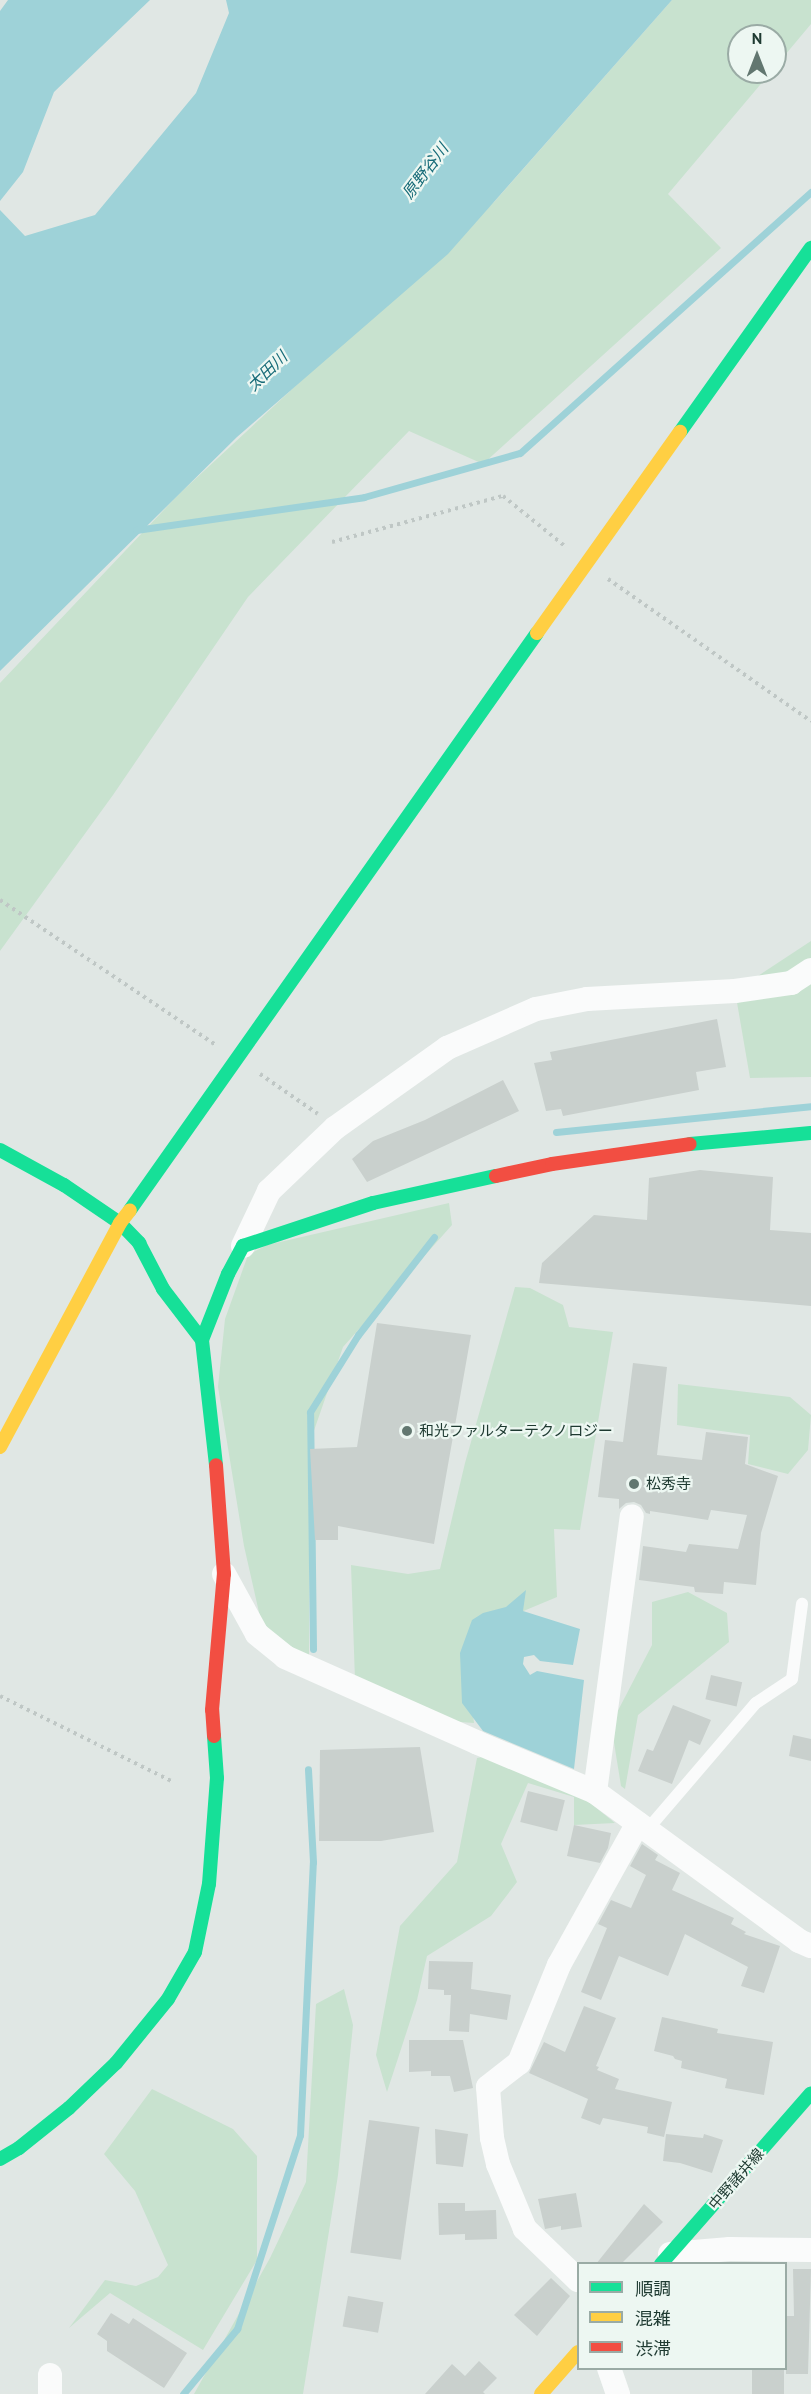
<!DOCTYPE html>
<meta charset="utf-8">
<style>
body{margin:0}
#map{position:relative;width:811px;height:2394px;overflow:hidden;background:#e0e7e4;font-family:"PT Sans","Noto Sans JP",sans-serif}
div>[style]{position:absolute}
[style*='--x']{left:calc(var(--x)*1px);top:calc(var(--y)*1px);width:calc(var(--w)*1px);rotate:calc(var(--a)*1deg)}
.green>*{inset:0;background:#c8e2cf}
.water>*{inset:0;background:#9ed2d8}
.stream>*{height:7px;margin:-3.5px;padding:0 3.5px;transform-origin:3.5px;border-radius:3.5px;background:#9ed2d8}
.building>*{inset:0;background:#c9d0cd;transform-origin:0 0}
.path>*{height:4px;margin-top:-2px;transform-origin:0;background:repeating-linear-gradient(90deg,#bfc7c5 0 3px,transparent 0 7.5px)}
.lane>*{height:12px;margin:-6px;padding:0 6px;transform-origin:6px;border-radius:6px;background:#fafbfb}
.street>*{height:24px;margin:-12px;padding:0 12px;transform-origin:12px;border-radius:12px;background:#fafbfb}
.fast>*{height:14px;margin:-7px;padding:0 7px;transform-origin:7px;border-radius:7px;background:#16e098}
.slow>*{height:14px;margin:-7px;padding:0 7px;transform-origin:7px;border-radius:7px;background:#ffcf43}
.jam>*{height:14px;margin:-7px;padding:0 7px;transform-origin:7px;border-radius:7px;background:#f24e42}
.dots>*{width:16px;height:16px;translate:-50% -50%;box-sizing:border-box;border:3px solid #edf7f2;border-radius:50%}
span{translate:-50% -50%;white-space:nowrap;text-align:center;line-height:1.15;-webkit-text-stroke:4.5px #edf7f2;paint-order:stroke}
.poi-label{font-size:15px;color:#1e3a31}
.left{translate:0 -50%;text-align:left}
.street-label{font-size:15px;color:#1e3a31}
.water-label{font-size:16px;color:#166b78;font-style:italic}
.legend{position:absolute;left:577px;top:2262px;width:210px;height:108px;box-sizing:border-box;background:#edf7f2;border:2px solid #9aaba5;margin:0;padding:8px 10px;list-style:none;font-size:18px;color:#1e3a31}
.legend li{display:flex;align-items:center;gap:12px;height:30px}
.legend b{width:30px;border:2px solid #9aaba5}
.north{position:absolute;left:727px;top:24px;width:60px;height:60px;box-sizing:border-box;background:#edf7f2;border:2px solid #9aaba5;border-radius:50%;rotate:0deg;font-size:16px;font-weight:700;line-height:24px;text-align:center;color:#1e3a31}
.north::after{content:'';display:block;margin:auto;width:21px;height:27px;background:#627770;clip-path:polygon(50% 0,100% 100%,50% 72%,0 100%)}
</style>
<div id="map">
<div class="green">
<div style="clip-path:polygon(672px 0,811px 0,811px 24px,775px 67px,775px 36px,739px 36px,739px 72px,771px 72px,668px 194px,721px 248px,483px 464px,409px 431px,248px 597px,113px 795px,0 951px,0 683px,178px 495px,495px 201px)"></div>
<div style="clip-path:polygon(811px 941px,811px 1077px,750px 1078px,735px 991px)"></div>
<div style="clip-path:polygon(449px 1203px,452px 1225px,343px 1347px,309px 1445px,309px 1658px,263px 1630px,244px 1546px,218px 1387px,225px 1319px,248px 1255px,267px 1245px)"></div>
<div style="clip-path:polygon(515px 1287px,530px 1288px,563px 1305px,569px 1327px,613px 1332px,580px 1530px,554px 1529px,557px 1597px,490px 1625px,471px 1695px,474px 1723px,434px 1720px,355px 1680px,351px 1565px,408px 1574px,440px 1569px,465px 1463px)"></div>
<div style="clip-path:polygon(678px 1384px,790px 1397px,811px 1415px,808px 1450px,788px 1474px,748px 1464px,750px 1435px,677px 1425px)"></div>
<div style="clip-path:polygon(688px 1592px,727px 1613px,729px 1642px,638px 1715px,625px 1789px,621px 1786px,611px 1724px,652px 1645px,652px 1602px)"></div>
<div style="clip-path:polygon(497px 1754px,584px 1798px,615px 1823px,574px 1825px,574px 1797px,528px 1783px,501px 1844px,517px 1882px,491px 1916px,427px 1956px,417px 2000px,387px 2092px,376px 2055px,400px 1926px,457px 1862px,477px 1758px)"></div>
<div style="clip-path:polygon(344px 1989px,353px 2025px,338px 2175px,303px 2394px,194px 2394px,270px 2258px,306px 2182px,316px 2004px)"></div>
<div style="clip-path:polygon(152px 2089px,233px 2129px,257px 2156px,257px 2260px,203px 2350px,110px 2293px,69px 2328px,105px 2280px,136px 2286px,158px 2277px,168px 2265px,135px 2191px,104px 2154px)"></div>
</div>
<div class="water">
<div style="clip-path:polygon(8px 0,150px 0,54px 92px,23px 172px,0 201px,0 11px)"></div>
<div style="clip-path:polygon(226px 0,672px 0,448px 254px,237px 437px,0 671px,0 210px,25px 236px,95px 215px,196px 93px,229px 13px)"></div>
<div style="clip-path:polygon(526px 1590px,523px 1611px,580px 1629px,573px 1665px,540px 1661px,534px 1655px,524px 1657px,523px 1664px,530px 1675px,537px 1671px,584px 1680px,574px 1769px,483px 1731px,462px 1703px,460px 1653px,472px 1620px,483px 1613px,506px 1607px)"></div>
</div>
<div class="stream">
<div style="--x:136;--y:530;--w:230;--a:-8.2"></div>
<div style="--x:364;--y:497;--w:162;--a:-15.8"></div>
<div style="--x:520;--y:453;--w:391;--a:-41.9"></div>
<div style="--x:556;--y:1132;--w:256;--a:-5.8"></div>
<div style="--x:313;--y:1649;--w:237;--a:-90.7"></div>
<div style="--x:310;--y:1412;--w:91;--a:-58.1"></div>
<div style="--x:358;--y:1335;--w:124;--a:-52.2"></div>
<div style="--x:183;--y:2394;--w:85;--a:-50.3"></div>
<div style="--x:237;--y:2329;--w:204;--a:-72"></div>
<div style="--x:300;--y:2135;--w:273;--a:-87.3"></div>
<div style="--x:313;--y:1862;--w:93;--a:-93.1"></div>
</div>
<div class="building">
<div style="clip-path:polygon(717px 1019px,726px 1067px,696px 1072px,699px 1090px,563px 1116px,561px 1109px,546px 1111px,534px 1063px,552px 1060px,550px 1052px)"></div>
<div style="clip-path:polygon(503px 1080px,519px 1111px,367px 1182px,352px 1159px,373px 1141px,425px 1120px)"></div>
<div style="clip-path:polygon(700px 1170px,773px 1177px,770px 1230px,811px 1233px,811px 1306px,539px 1283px,542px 1263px,594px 1215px,647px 1220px,649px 1178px)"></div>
<div style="clip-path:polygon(377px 1323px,471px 1335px,434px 1544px,338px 1526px,338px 1540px,315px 1540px,310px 1449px,357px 1447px)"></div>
<div style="clip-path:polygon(633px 1363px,667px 1367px,657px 1455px,702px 1460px,706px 1432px,748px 1437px,745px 1464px,778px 1476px,761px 1533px,756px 1585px,724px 1582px,723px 1594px,695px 1592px,694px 1587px,639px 1580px,643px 1546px,686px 1552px,689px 1544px,738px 1549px,747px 1515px,711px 1510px,708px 1520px,650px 1511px,650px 1514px,646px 1513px,641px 1505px,634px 1502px,626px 1503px,619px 1509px,619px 1499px,598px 1497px,605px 1440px,623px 1442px)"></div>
<div style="left:711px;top:1675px;width:32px;height:25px;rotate:13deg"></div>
<div style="clip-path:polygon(673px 1705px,711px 1720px,700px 1745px,689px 1740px,672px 1784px,638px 1771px,647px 1749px,653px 1751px)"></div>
<div style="clip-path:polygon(793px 1735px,811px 1739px,811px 1761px,789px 1756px)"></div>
<div style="clip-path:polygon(420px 1747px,434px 1832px,381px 1841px,319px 1841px,320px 1750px)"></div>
<div style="left:528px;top:1791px;width:38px;height:32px;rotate:14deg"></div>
<div style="clip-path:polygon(574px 1825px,611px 1833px,608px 1848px,600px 1863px,567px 1856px)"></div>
<div style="clip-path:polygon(642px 1844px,658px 1855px,655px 1860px,680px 1873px,672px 1890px,734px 1918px,731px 1924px,746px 1932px,744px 1934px,780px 1946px,764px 1993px,741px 1986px,748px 1967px,685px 1934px,668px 1976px,619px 1956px,601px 2000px,581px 1992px,607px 1928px,598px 1924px,611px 1900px,631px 1908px,646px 1875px,630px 1866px)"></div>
<div style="clip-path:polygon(429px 1961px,473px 1962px,471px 1989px,511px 1995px,507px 2020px,470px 2014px,469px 2032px,449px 2031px,451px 1995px,444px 1995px,444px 1990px,428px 1989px)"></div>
<div style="clip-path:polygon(584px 2006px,616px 2018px,596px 2066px,599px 2067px,597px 2070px,619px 2079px,615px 2089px,672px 2102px,664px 2137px,647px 2133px,648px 2127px,603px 2118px,600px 2125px,581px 2118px,588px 2099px,529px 2073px,544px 2042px,565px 2052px)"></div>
<div style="clip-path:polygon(662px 2017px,718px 2029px,717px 2033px,773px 2042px,764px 2095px,725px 2088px,727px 2079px,681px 2068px,682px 2061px,675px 2059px,673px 2056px,654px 2051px)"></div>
<div style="clip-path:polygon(409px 2040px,463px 2040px,473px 2088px,454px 2092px,450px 2076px,431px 2076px,431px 2071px,409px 2072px)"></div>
<div style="left:369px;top:2120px;width:51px;height:134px;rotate:8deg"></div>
<div style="clip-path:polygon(435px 2129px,468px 2134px,463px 2167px,436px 2164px)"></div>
<div style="clip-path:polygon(666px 2134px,703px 2138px,704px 2134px,723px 2140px,712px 2173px,680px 2163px,663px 2161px)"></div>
<div style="clip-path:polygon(576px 2193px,582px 2227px,561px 2230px,561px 2226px,545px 2229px,538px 2199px)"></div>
<div style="clip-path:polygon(438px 2203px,465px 2203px,465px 2211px,496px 2210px,497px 2239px,465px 2240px,465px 2234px,439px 2235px)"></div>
<div style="clip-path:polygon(644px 2204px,663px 2222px,621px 2264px,596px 2264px)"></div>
<div style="clip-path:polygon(793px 2269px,811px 2269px,808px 2374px,786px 2374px,786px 2316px,794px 2316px)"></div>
<div style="clip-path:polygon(551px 2278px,570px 2296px,537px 2336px,514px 2315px)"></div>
<div style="left:348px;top:2296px;width:36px;height:31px;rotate:10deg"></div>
<div style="clip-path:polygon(111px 2313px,129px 2324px,133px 2318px,187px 2353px,164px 2388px,107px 2351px,107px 2341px,97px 2334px)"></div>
<div style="clip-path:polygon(479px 2361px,497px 2378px,483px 2392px,485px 2394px,425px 2394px,452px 2364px,465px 2376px)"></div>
<div style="left:752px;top:2368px;width:32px;height:26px"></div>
</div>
<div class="path">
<div style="--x:332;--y:542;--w:177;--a:-15.1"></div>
<div style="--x:503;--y:496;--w:81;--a:39"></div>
<div style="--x:608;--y:579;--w:248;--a:35"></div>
<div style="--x:0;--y:900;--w:260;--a:33.9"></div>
<div style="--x:260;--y:1074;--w:70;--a:34.6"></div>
<div style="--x:0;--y:1696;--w:193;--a:26.4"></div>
</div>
<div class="lane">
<div style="--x:647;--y:1830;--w:167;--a:-49.4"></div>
<div style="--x:756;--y:1703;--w:43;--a:-33.7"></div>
<div style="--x:792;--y:1679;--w:76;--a:-82.4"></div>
</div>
<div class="street">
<div style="--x:243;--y:1246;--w:61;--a:-64.7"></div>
<div style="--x:269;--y:1191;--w:91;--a:-43.7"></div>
<div style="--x:335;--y:1128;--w:138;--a:-35.5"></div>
<div style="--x:447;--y:1048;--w:97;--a:-23.7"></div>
<div style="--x:536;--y:1009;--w:52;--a:-11.1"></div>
<div style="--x:587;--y:999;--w:148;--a:-3.1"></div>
<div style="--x:735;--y:991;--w:57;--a:-8.1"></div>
<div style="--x:791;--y:983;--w:24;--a:-33"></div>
<div style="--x:224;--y:1574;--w:68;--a:61.2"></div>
<div style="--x:257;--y:1634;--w:36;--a:39"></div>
<div style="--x:285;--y:1657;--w:211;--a:24"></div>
<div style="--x:478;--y:1743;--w:127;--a:22.7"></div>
<div style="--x:595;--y:1792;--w:253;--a:36.1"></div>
<div style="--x:799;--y:1941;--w:13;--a:23"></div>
<div style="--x:595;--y:1792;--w:278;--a:-82.4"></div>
<div style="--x:670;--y:2254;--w:60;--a:-4.8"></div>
<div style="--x:730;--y:2249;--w:81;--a:0.7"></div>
<div style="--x:578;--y:2280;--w:74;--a:-136.1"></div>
<div style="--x:525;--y:2229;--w:70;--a:-112.6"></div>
<div style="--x:498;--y:2164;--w:27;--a:-103"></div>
<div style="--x:492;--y:2138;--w:51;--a:-94.5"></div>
<div style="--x:488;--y:2087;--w:39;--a:-38"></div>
<div style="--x:519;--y:2063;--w:106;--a:-67.8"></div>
<div style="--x:559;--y:1965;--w:162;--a:-60.9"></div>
<div style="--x:609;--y:2368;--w:28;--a:71"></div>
<div style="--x:50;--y:2375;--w:19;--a:90"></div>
</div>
<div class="fast">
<div style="--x:680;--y:432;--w:226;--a:-54.6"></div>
<div style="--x:690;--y:1144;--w:121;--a:-5.2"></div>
<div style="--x:0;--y:1150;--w:73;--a:28.7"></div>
<div style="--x:64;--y:1185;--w:68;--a:34.2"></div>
<div style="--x:120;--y:1223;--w:28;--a:46"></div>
<div style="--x:139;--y:1243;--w:52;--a:62.4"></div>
<div style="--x:163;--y:1289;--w:64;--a:52.6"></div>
<div style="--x:130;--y:1210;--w:706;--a:-54.8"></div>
<div style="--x:216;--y:1465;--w:126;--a:-96.4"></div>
<div style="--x:202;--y:1340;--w:71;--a:-68.5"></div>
<div style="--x:228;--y:1274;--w:32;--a:-62"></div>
<div style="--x:243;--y:1246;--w:137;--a:-18.3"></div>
<div style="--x:373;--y:1203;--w:126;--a:-12.4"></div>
<div style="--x:0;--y:2159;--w:22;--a:-30"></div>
<div style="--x:19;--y:2148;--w:64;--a:-38.7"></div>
<div style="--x:69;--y:2108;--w:65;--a:-43.8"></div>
<div style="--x:116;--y:2063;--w:82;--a:-50.9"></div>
<div style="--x:168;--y:1999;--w:54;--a:-60.1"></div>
<div style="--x:195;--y:1952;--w:69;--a:-78.4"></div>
<div style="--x:209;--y:1884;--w:106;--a:-85.7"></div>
<div style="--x:217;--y:1778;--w:42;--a:-94.1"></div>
<div style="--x:661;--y:2264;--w:227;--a:-48.7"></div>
</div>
<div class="slow">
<div style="--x:537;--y:633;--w:247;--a:-54.6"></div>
<div style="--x:0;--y:1447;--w:254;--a:-61.8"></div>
<div style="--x:120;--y:1223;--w:16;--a:-52"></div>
<div style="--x:541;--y:2394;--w:56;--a:-48.6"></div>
</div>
<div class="jam">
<div style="--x:496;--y:1176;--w:57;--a:-12.1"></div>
<div style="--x:552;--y:1164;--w:139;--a:-8.2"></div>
<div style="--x:214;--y:1736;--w:26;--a:-94"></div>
<div style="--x:212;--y:1710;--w:137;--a:-85"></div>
<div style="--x:224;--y:1574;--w:109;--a:-94.2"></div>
</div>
<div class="dots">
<div style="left:407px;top:1431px;background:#627770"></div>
<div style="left:634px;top:1484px;background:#627770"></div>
</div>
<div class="poi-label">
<span class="left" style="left:419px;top:1431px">和光ファルターテクノロジー</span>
<span class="left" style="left:646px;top:1484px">松秀寺</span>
</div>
<div class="street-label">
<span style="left:736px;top:2179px;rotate:-49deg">中野諸井線</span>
</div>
<div class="water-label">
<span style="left:425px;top:171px;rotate:-53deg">原野谷川</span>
<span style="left:267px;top:371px;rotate:-44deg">太田川</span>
</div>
<ul class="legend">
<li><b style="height:8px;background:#16e098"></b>順調</li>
<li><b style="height:8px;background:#ffcf43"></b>混雑</li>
<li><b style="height:8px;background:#f24e42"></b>渋滞</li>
</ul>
<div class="north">N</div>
</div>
